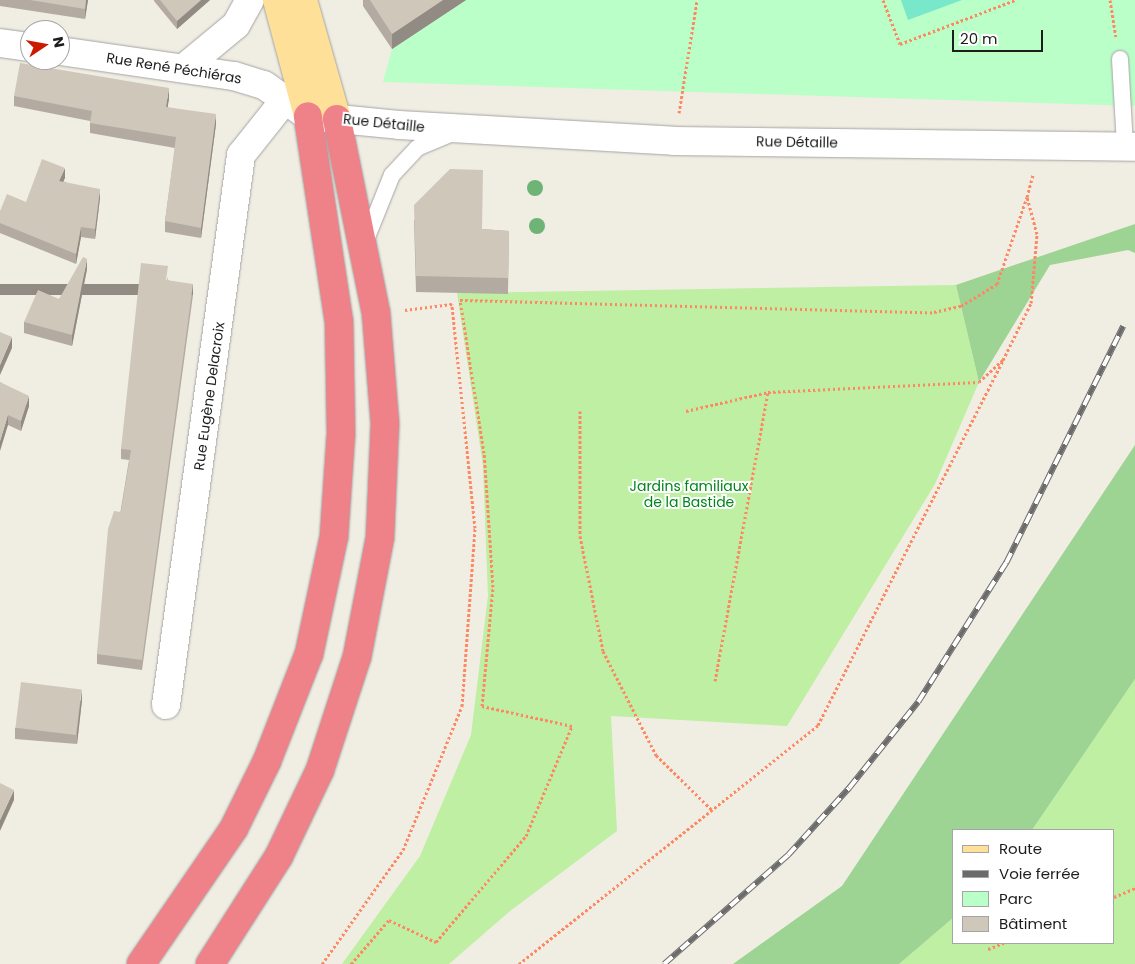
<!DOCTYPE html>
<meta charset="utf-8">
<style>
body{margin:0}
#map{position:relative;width:1135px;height:964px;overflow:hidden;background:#f0ede2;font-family:Poppins,sans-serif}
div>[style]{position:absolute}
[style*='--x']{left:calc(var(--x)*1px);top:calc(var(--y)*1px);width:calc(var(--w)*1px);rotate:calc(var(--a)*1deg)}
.grass>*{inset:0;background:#beefa2}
.forest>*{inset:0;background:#9dd393}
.park>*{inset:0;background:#baffc8}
.pitch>*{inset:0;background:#78e7ca}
.path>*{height:3px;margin-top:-1.5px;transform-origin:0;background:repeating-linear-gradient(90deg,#ff8864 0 2.5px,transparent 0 5px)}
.roads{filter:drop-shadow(0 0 1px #a4a4a4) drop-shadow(0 0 1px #a4a4a4)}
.lane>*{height:16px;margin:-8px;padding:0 8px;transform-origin:8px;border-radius:8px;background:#fff}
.street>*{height:28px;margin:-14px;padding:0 14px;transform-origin:14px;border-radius:14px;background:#fff}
.primary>*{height:28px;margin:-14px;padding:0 14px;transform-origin:14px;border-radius:14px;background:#ffe098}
.highway>*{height:28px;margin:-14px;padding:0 14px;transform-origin:14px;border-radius:14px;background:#ef8288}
.rail>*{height:5.5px;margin-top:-2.75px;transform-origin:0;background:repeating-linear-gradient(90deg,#fff 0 11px,#6b6b6b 0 22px);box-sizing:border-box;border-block:1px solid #6b6b6b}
.trees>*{width:16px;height:16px;margin:-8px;border-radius:50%;background:#6db476}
.wall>*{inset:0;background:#b3aba1}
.shaded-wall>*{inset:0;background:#928b83;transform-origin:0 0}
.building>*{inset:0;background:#d0c7bb;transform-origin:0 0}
span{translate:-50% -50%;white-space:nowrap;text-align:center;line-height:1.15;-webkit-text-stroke:4px #fff;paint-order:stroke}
.street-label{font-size:14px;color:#1d1d1d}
.park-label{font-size:14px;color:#01861d}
.legend{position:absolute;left:952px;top:829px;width:162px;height:115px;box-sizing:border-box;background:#fff;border:1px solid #a5a5a5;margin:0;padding:6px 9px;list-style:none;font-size:15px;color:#1d1d1d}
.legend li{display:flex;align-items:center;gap:10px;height:25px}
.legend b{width:25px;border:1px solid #a5a5a5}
.north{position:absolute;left:20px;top:20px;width:50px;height:50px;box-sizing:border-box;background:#fff;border:1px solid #a5a5a5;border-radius:50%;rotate:78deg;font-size:14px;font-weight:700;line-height:20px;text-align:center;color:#1d1d1d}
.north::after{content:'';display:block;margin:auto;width:18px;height:22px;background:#cb1a00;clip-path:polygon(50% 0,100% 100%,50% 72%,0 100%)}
.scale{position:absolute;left:952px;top:30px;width:91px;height:22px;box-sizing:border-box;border:2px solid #1d1d1d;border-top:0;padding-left:6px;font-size:15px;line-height:18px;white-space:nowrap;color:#1d1d1d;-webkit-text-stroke:4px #fff;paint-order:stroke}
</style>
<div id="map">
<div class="grass">
<div style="clip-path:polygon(956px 285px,979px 382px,935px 484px,787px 726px,611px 716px,617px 831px,510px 911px,449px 964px,342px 964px,420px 856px,471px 735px,488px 596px,483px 466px,457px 293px)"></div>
<div style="clip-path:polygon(1135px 679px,1135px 964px,899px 964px,954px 917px,954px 943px,1114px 943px,1114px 830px,1032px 830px)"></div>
</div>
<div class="forest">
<div style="clip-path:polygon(1135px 224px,1135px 253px,1128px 250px,1050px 265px,979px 382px,956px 285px)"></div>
<div style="clip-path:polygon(1135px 445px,1135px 679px,1032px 830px,954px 830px,954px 917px,899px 964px,733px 964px,842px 886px)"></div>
</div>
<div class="park">
<div style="clip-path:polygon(466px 0,1135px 0,1135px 106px,383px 82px,392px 49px)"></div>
</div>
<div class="pitch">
<div style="clip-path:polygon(901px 0,962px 0,908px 20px)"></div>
</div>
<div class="path">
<div style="--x:883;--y:0;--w:47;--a:68.9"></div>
<div style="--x:900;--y:44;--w:123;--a:-20.9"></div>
<div style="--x:1110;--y:0;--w:37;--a:81"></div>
<div style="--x:679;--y:113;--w:114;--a:-80.9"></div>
<div style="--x:580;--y:411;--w:125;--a:90"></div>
<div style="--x:580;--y:536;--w:117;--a:78.7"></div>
<div style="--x:603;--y:651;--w:117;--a:63"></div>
<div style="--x:656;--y:755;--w:78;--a:44.5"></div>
<div style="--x:686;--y:411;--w:84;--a:-13"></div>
<div style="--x:768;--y:392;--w:211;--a:-2.7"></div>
<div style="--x:979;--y:382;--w:33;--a:-43"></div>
<div style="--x:1003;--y:360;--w:64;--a:-63.8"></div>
<div style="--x:1031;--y:303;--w:69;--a:-85"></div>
<div style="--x:1037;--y:234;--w:38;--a:-105"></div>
<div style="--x:1027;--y:197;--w:23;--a:-75"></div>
<div style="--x:715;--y:681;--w:294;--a:-79.6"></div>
<div style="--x:1114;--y:897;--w:23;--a:-23"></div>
<div style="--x:988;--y:949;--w:17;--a:-21"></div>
<div style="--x:322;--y:964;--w:140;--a:-54.6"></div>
<div style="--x:403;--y:850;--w:156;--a:-67.7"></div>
<div style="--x:462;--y:706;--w:178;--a:-85.8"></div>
<div style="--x:475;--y:528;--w:225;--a:-95.9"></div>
<div style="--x:452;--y:304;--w:48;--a:172.9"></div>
<div style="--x:351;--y:964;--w:58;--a:-49.2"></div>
<div style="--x:389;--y:920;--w:52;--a:25.1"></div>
<div style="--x:436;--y:942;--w:139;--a:-49.7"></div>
<div style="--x:526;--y:836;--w:119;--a:-67.3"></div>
<div style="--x:572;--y:726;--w:92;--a:-167.5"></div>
<div style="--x:482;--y:706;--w:120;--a:-84.7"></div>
<div style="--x:493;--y:587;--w:134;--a:-93.8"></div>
<div style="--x:484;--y:453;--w:155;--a:-98.9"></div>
<div style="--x:460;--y:300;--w:474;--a:1.5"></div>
<div style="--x:934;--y:312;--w:28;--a:-13"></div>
<div style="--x:961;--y:306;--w:42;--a:-31.4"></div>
<div style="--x:997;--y:284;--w:92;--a:-71"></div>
<div style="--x:519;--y:964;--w:383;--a:-38.6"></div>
<div style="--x:818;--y:725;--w:409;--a:-63.1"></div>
</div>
<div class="roads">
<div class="lane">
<div style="--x:1120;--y:59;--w:88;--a:86.7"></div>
<div style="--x:365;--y:242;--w:72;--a:-68.1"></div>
<div style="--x:392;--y:175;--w:37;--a:-47"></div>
<div style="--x:417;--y:148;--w:41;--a:-22.8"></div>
</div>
<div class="street">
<div style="--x:0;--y:43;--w:30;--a:8"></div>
<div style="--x:60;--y:51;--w:176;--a:8.2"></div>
<div style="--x:234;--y:76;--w:31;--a:17"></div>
<div style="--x:264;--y:85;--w:54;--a:35.2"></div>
<div style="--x:308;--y:116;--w:91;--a:5.6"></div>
<div style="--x:399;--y:125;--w:275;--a:3.3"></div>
<div style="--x:674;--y:141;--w:461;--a:0.7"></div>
<div style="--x:184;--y:68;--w:67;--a:-39.6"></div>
<div style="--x:236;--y:25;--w:29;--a:-61"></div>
<div style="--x:166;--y:705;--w:555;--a:-82.23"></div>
<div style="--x:241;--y:155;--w:69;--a:-51.5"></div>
</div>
<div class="primary">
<div style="--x:277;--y:0;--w:120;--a:75"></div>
<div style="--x:303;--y:0;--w:124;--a:74.1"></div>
</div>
<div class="highway">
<div style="--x:141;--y:964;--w:165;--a:-55.6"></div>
<div style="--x:234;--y:828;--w:75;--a:-63.8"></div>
<div style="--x:267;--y:761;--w:115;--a:-68.6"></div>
<div style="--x:309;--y:654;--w:121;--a:-78"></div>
<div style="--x:334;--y:536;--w:103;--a:-86.1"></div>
<div style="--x:341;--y:433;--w:111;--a:-91"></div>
<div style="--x:339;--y:322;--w:208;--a:-98.6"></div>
<div style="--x:210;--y:964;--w:128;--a:-57.4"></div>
<div style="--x:279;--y:856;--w:95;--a:-64.5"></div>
<div style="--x:320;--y:770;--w:119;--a:-71.9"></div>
<div style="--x:357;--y:657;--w:122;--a:-79.1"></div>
<div style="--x:380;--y:537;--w:113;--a:-87.5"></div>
<div style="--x:385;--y:424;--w:111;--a:-94.6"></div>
<div style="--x:376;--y:313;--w:198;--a:-101.4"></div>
</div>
</div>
<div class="rail">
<div style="--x:664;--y:964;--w:165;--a:-41.3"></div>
<div style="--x:788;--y:855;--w:91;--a:-47.7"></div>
<div style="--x:849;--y:788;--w:110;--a:-51.3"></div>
<div style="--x:918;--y:702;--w:165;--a:-57.7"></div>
<div style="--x:1006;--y:563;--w:264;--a:-63.7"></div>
</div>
<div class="trees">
<div style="left:535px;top:188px"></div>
<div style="left:537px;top:226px"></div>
</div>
<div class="wall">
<div style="clip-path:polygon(0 0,88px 0,85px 19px,0 6px)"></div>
<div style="clip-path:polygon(154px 0,210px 0,177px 29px,154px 1px)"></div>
<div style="clip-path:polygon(363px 0,466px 0,392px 49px,363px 6px)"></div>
<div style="clip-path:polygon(14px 96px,169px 99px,167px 107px,216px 124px,201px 238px,165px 232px,165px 221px,175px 148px,90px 133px,90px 121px,14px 106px)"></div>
<div style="clip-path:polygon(65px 178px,63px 181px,100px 198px,95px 239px,81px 237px,76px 264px,0 233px,0 211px,26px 202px)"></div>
<div style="clip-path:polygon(414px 220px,482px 229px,509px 231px,508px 294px,416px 292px)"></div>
<div style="clip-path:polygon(87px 269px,72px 346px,24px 333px,24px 322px,59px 299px)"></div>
<div style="clip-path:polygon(168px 277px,168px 280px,193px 295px,142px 670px,97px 664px,97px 654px,129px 460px,121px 459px,121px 449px)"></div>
<div style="clip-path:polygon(0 382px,29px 406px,21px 431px,8px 425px)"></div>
<div style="clip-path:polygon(82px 700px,77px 744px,15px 739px,15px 728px)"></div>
</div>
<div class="shaded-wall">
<div style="clip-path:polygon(86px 0,88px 0,85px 19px,85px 9px)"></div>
<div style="clip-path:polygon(201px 0,210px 0,177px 29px,177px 21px)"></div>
<div style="clip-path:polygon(443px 0,466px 0,392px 49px,392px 34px)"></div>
<div style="clip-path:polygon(169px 88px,169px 99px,166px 117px,166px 107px)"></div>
<div style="clip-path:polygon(216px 114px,216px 124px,201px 238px,201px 228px)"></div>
<div style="clip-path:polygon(65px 168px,65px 178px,59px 190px,59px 181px)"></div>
<div style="clip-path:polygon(100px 189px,100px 198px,95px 239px,95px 229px)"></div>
<div style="clip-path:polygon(81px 227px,81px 237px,76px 264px,76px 254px)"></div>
<div style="clip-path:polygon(87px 259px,87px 269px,72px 346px,72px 335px)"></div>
<div style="left:193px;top:284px;width:11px;height:379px;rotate:90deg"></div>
<div style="clip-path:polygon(12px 337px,12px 348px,0 375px,0 365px)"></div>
<div style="clip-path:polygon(29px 396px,29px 406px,21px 431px,21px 421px)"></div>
<div style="clip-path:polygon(8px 415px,8px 425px,0 451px,0 441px)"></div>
<div style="clip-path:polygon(82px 689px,82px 700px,77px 744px,77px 733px)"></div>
<div style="clip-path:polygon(14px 790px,14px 800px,0 831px,0 820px)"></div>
</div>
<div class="building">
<div style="clip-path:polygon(30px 0,86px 0,85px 9px)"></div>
<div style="clip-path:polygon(160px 0,201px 0,177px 21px)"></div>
<div style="clip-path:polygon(370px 0,443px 0,392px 34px)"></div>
<div style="clip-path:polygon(20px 63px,169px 88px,166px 107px,216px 114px,201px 228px,165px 221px,176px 137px,90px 123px,92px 111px,14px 96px)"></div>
<div style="clip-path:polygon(42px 159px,65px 168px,59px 181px,100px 189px,95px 229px,81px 227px,76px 254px,0 223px,0 211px,7px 194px,26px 202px)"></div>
<div style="clip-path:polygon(450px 169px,483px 170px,482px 229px,509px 231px,508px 278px,416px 276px,414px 205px)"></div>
<div style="clip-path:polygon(83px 257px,87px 259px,72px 335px,24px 322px,38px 290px,59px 299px)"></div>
<div style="clip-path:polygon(141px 263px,168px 266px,166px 280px,193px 284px,142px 660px,97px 654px,108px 529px,114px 511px,121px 512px,131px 450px,121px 449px)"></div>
<div style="clip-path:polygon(0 332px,12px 337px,0 365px)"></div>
<div style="clip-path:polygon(0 382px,29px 396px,21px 421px,8px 415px,0 441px)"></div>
<div style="left:21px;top:682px;width:61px;height:46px;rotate:7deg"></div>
<div style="clip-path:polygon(0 783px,14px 790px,0 820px)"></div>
</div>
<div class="street-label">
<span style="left:174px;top:68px;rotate:9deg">Rue René Péchiéras</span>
<span style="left:384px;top:123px;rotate:6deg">Rue Détaille</span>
<span style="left:797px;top:142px;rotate:1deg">Rue Détaille</span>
<span style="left:209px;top:396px;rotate:-82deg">Rue Eugène Delacroix</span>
</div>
<div class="park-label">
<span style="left:689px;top:494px">Jardins familiaux<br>de la Bastide</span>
</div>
<ul class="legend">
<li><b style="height:6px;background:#ffe098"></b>Route</li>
<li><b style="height:6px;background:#6b6b6b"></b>Voie ferrée</li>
<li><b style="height:14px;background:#baffc8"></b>Parc</li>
<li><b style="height:14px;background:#d0c7bb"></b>Bâtiment</li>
</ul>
<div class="north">N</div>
<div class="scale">20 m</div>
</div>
